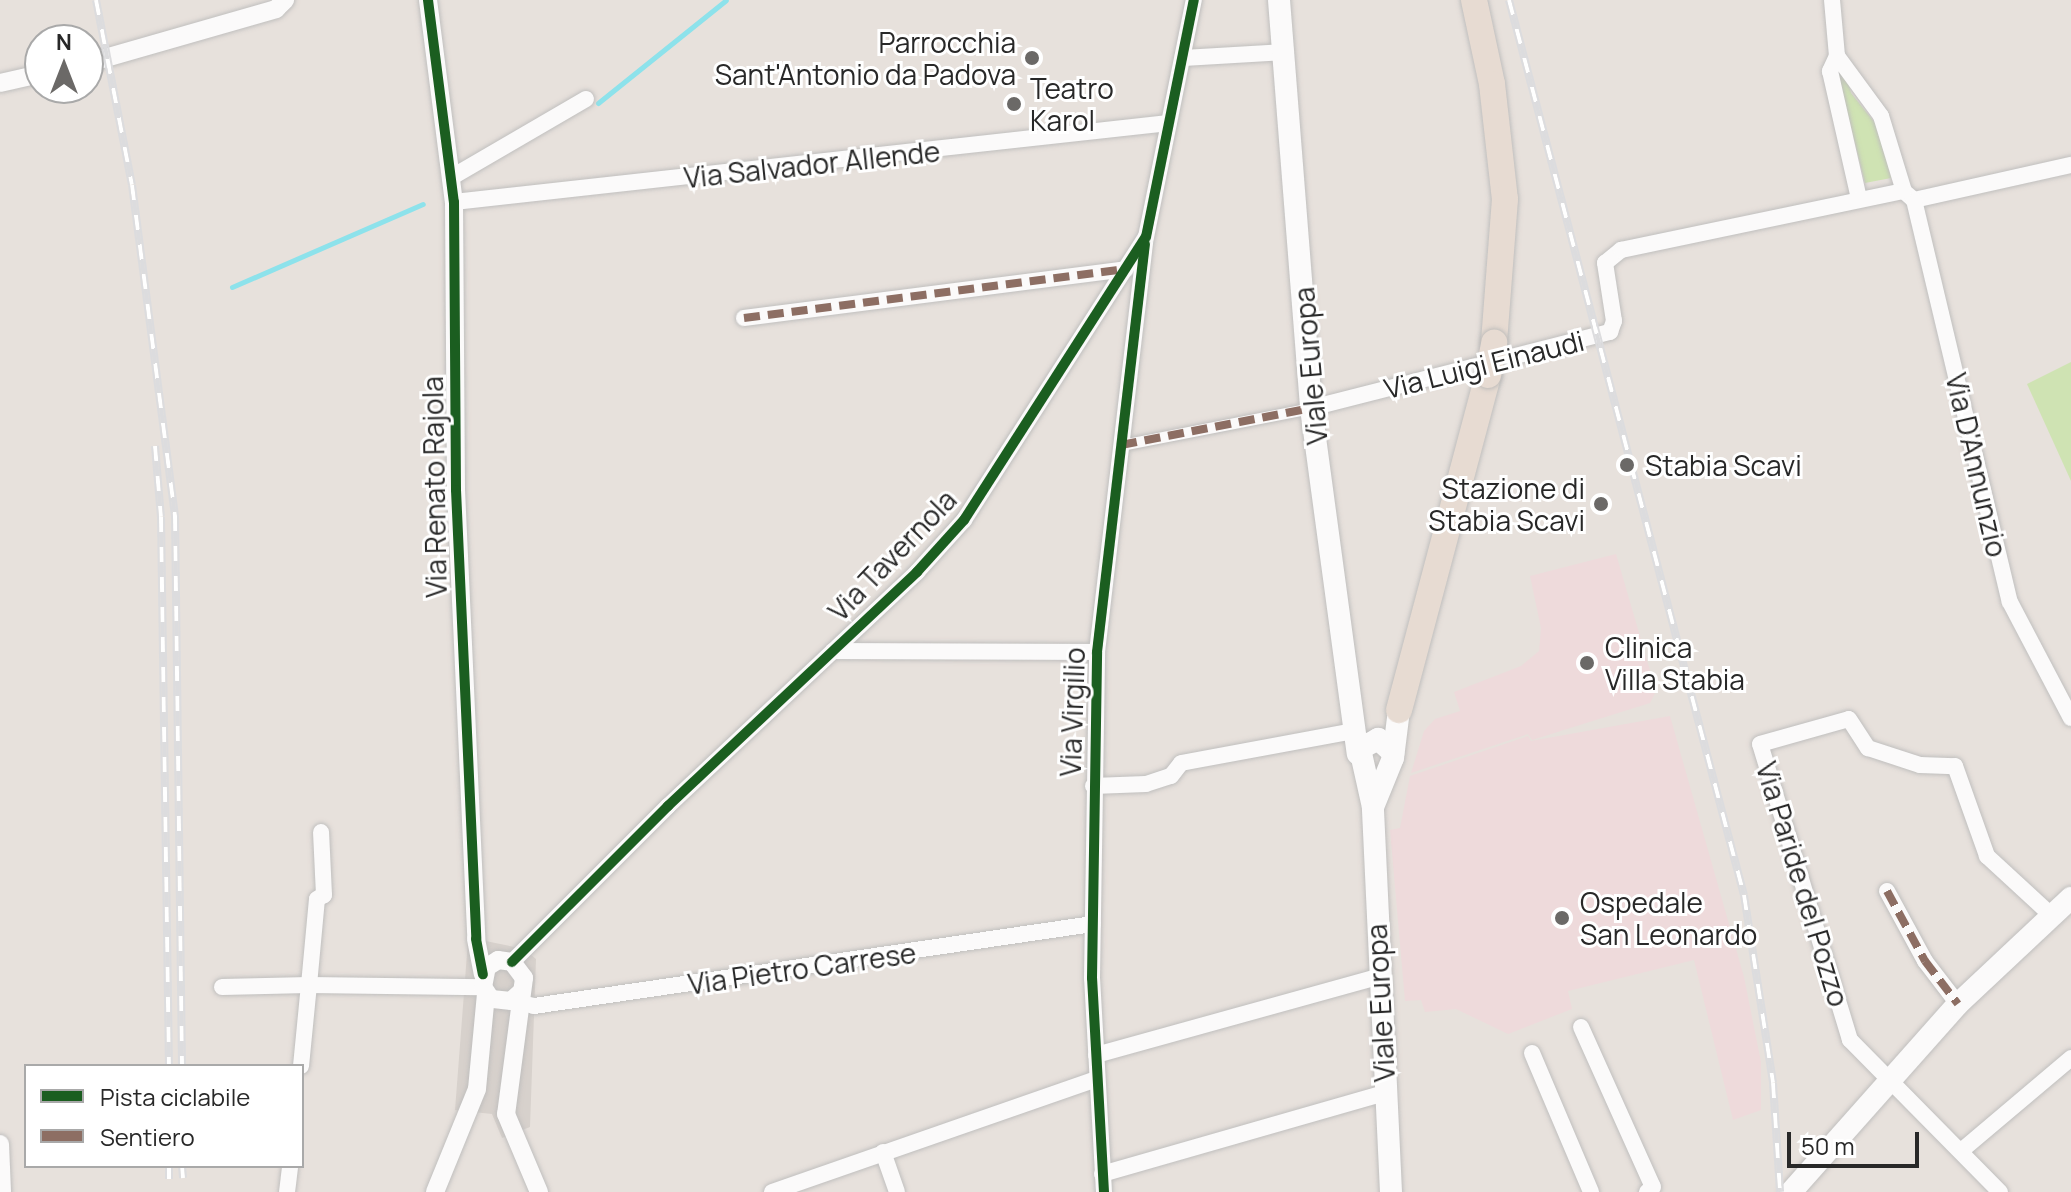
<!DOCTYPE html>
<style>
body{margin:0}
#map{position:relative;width:2071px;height:1192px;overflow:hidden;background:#e7e1dc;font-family:Manrope,sans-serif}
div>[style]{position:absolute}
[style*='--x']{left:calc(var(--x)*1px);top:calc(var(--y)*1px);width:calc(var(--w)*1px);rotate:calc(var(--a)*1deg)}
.medical>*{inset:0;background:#eedadb}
.green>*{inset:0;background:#cfe3b3}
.plaza>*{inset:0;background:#d7d1cc}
.stream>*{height:5px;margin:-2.5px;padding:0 2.5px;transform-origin:2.5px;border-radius:2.5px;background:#8de2eb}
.roads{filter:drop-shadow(0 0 2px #c0bfbe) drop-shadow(0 0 2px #c0bfbe)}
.pedestrian>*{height:11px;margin:-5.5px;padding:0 5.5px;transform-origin:5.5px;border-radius:5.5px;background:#fbfafa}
.minor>*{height:16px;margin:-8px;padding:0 8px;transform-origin:8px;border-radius:8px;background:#fbfafa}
.tertiary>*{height:18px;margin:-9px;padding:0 9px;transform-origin:9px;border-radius:9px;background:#fbfafa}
.secondary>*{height:22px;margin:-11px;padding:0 11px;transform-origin:11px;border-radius:11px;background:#fbfafa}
.trunk>*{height:26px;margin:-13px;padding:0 13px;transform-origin:13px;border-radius:13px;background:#e7dbd2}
.rail>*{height:8px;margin-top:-4px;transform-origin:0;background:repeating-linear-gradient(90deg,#fff 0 15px,#dcdcde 0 30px);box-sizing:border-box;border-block:2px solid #dcdcde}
.bridges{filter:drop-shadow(0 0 2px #bfbdbb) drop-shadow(0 0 2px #bfbdbb)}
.trunk-bridge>*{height:26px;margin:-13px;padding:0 13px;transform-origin:13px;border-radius:13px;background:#e7dbd2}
.quiet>*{height:8px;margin-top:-4px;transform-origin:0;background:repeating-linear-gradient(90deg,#8d6e63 0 16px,transparent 0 24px)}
.cycleway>*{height:10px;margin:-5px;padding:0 5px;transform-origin:5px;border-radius:5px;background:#1b5e20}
.dots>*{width:22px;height:22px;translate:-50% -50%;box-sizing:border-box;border:4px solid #fff;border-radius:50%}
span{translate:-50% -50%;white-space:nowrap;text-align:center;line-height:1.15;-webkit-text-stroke:6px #fff;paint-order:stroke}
.poi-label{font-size:28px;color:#282828}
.right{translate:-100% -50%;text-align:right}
.left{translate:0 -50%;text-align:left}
.street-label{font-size:28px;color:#282828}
.legend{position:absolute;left:24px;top:1064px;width:280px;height:104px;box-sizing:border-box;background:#fff;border:2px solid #a9a9a9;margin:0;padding:10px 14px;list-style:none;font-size:24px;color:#282828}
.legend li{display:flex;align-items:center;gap:16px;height:40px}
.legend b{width:40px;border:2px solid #a9a9a9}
.north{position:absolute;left:24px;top:24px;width:80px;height:80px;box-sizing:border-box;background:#fff;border:2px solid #a9a9a9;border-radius:50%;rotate:0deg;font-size:22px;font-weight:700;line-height:32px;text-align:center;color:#282828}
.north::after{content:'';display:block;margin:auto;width:28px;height:36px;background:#6b6967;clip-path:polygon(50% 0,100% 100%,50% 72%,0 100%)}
.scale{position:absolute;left:1787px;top:1132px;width:132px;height:36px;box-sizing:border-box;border:4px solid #282828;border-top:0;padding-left:10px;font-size:24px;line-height:28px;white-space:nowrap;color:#282828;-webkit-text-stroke:6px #fff;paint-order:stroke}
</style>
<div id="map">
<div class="medical">
<div style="clip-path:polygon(1616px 554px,1656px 691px,1650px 703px,1532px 740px,1528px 734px,1411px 773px,1424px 731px,1435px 719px,1460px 711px,1454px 692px,1521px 666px,1539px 651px,1541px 628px,1530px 576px)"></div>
<div style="clip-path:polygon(1670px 716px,1744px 977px,1761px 1062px,1761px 1110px,1733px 1120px,1694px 960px,1568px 991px,1572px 1009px,1508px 1034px,1456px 1009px,1425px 1012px,1421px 1000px,1405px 1001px,1390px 830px,1400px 828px,1410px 776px,1528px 736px,1531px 741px)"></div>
</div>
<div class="green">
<div style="clip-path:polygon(1845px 70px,1851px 93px,1879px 128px,1891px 178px,1865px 183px,1837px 72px)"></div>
<div style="clip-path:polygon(2071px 362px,2071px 481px,2027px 384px)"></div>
</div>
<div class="plaza">
<div style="clip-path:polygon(476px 939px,524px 949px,536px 959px,530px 1127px,502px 1138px,492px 1114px,455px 1110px,468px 941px)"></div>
</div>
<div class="stream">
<div style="--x:598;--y:103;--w:164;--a:-38.8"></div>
<div style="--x:232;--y:287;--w:208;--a:-23.5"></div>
</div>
<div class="roads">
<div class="pedestrian">
<div style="--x:1121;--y:445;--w:194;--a:-11"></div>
</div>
<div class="minor">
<div style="--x:1832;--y:0;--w:56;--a:84.9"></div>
<div style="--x:1837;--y:56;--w:74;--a:53.7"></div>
<div style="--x:1881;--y:116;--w:78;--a:73"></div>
<div style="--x:1837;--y:56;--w:17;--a:115"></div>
<div style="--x:1830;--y:71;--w:131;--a:77.2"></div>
<div style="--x:1183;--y:58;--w:103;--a:-3.3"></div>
<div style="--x:452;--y:177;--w:155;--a:-30.2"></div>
<div style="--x:1907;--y:194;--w:9;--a:41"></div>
<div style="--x:1914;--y:200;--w:161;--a:-12.6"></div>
<div style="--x:1914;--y:200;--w:413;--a:76.6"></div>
<div style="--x:2010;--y:602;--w:131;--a:62.3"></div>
<div style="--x:454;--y:202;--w:719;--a:-6.31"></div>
<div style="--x:744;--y:318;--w:385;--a:-7.3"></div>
<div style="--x:1311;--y:408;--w:309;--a:-14.3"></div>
<div style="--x:1610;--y:332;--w:12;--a:-70"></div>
<div style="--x:1614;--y:321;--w:59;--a:-98.8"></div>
<div style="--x:1605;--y:263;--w:21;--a:-39"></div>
<div style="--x:1621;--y:250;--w:289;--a:-11.8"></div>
<div style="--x:833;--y:651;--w:264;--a:0.2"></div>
<div style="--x:1093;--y:786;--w:53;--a:-2.2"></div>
<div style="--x:1146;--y:784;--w:26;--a:-18"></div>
<div style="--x:1171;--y:776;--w:16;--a:-52"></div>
<div style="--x:1181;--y:763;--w:175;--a:-10.5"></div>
<div style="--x:1887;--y:891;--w:80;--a:61.5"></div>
<div style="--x:1925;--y:961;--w:54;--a:52.5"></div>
<div style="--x:512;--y:962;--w:221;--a:-45"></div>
<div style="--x:668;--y:806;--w:342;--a:-43.2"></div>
<div style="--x:917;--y:572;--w:70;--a:-47.9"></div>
<div style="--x:964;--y:520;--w:336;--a:-57.3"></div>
<div style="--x:1146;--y:237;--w:242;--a:-78.6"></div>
<div style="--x:222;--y:987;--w:87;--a:-1.3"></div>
<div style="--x:309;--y:985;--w:86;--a:-84.7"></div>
<div style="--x:317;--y:899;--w:8;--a:-30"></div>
<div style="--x:324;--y:895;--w:63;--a:-92.7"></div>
<div style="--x:511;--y:1001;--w:24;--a:12"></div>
<div style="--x:534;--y:1006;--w:565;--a:-8.35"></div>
<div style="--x:1581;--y:1027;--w:175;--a:65.8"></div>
<div style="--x:1653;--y:1187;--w:8;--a:140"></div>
<div style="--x:1532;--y:1053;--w:151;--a:67"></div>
<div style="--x:1096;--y:1055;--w:292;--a:-15.5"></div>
<div style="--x:301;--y:1066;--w:81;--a:-84.4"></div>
<div style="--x:309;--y:985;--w:174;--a:0.7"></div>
<div style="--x:1961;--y:1151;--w:144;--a:-40.2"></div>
<div style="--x:883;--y:1152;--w:42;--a:70.7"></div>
<div style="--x:1102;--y:1174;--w:293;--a:-16"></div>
<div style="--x:287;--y:1192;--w:26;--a:-83"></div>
<div style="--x:772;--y:1192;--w:344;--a:-19.2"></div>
<div style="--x:1104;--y:1192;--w:214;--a:-93.2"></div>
<div style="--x:1092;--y:978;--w:326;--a:-89.1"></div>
<div style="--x:1097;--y:652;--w:413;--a:-83.3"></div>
<div style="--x:2000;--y:1192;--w:214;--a:-134.6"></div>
<div style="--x:1850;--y:1040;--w:309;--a:-106.9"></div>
<div style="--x:1760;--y:744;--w:92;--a:-15.7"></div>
<div style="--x:1849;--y:719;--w:35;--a:57"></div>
<div style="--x:1868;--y:748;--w:55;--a:18.1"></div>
<div style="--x:1920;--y:765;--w:35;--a:2"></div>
<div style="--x:1955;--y:766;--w:96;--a:70.4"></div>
<div style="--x:1987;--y:856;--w:90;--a:42.7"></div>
</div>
<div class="tertiary">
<div style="--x:428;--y:0;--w:204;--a:82.7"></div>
<div style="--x:454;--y:202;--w:288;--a:89.6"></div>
<div style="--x:456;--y:490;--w:449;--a:87.4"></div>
<div style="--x:476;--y:939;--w:36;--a:79"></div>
<div style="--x:88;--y:63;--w:196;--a:-16"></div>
<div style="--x:276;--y:9;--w:13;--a:-45"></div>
<div style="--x:0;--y:83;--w:41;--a:-12.7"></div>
<div style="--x:521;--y:992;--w:13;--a:138"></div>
<div style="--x:511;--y:1001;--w:20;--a:-174"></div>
<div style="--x:491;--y:999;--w:14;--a:-124"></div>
<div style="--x:483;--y:987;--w:20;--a:-79"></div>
<div style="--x:487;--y:967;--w:13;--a:-32"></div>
<div style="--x:498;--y:960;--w:14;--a:8"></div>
<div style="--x:512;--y:962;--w:20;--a:53"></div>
<div style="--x:524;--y:978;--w:137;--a:97.5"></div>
<div style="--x:506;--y:1114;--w:85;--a:67.1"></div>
<div style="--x:0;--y:1144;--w:48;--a:87.6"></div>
<div style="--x:435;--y:1192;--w:111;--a:-67.8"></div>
<div style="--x:477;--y:1089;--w:95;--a:-84.6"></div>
</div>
<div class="secondary">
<div style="--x:1279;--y:0;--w:409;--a:85.5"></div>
<div style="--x:1311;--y:408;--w:349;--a:82.3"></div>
<div style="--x:1373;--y:807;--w:59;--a:-102.6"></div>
<div style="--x:1360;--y:749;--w:21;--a:-29"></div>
<div style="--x:1378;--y:739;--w:21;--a:43"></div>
<div style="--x:1391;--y:1192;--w:385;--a:-92.7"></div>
<div style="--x:1373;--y:807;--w:53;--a:-67.8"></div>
<div style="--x:1393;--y:758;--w:48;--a:-82.9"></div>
<div style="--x:1791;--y:1192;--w:251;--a:-48.4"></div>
<div style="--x:1958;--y:1004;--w:155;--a:-43.2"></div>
</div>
<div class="trunk">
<div style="--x:1474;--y:0;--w:86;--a:77.9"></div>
<div style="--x:1492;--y:84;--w:116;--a:83.6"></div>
<div style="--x:1505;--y:199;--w:144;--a:94.4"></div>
<div style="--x:1399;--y:710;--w:347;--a:-75.1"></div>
</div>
</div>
<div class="rail">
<div style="--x:96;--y:0;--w:188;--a:79"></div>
<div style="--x:132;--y:185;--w:334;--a:82.6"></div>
<div style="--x:175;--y:516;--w:550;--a:89.27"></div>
<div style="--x:1509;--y:0;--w:925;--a:75.29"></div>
<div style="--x:1744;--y:895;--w:190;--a:81.2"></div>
<div style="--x:1773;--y:1083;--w:109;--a:86.3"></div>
<div style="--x:155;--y:446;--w:71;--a:85.2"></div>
<div style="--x:161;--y:517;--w:549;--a:89.17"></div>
<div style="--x:182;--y:1166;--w:12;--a:85"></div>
<div style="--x:169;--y:1179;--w:13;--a:-90"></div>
</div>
<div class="bridges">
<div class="trunk-bridge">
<div style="--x:1488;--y:375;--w:33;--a:-79"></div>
</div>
</div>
<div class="quiet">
<div style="--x:744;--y:318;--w:385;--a:-7.3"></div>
<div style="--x:1121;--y:445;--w:194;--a:-11"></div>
<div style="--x:1887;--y:891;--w:80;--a:61.5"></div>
<div style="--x:1925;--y:961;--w:54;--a:52.5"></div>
</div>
<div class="cycleway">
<div style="--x:428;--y:0;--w:204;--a:82.7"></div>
<div style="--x:454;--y:202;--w:288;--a:89.6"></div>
<div style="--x:456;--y:490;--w:449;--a:87.4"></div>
<div style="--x:476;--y:939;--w:36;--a:79"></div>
<div style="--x:512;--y:962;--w:221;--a:-45"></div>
<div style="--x:668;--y:806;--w:342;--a:-43.2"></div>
<div style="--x:917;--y:572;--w:70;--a:-47.9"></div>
<div style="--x:964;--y:520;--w:336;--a:-57.3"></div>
<div style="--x:1146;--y:237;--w:242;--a:-78.6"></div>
<div style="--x:1104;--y:1192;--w:214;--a:-93.2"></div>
<div style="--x:1092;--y:978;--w:326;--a:-89.1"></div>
<div style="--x:1097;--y:652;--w:411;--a:-83.3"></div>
</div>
<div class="dots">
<div style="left:1032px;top:58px;background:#6b6967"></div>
<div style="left:1014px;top:104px;background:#6b6967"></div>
<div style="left:1627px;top:465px;background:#6b6967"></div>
<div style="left:1601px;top:504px;background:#6b6967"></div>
<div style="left:1587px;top:663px;background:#6b6967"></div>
<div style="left:1562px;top:918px;background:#6b6967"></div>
</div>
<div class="poi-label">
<span class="right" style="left:1016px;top:58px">Parrocchia<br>Sant'Antonio da Padova</span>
<span class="left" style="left:1030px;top:104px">Teatro<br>Karol</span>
<span class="left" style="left:1645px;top:465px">Stabia Scavi</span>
<span class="right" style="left:1585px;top:504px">Stazione di<br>Stabia Scavi</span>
<span class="left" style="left:1605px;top:663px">Clinica<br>Villa Stabia</span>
<span class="left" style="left:1580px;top:918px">Ospedale<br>San Leonardo</span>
</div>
<div class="street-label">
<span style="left:812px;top:164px;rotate:-6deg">Via Salvador Allende</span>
<span style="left:1484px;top:364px;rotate:-14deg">Via Luigi Einaudi</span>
<span style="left:1310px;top:366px;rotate:-95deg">Viale Europa</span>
<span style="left:1977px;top:465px;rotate:77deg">Via D'Annunzio</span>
<span style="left:434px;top:487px;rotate:-91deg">Via Renato Rajola</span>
<span style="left:892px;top:555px;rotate:-46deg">Via Tavernola</span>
<span style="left:1072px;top:712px;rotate:-88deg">Via Virgilio</span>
<span style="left:1803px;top:884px;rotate:73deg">Via Paride del Pozzo</span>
<span style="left:802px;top:968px;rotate:-8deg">Via Pietro Carrese</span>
<span style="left:1380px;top:1003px;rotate:-93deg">Viale Europa</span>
</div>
<ul class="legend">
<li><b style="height:10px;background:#1b5e20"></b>Pista ciclabile</li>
<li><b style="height:10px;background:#8d6e63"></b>Sentiero</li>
</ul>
<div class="north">N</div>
<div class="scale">50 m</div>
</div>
